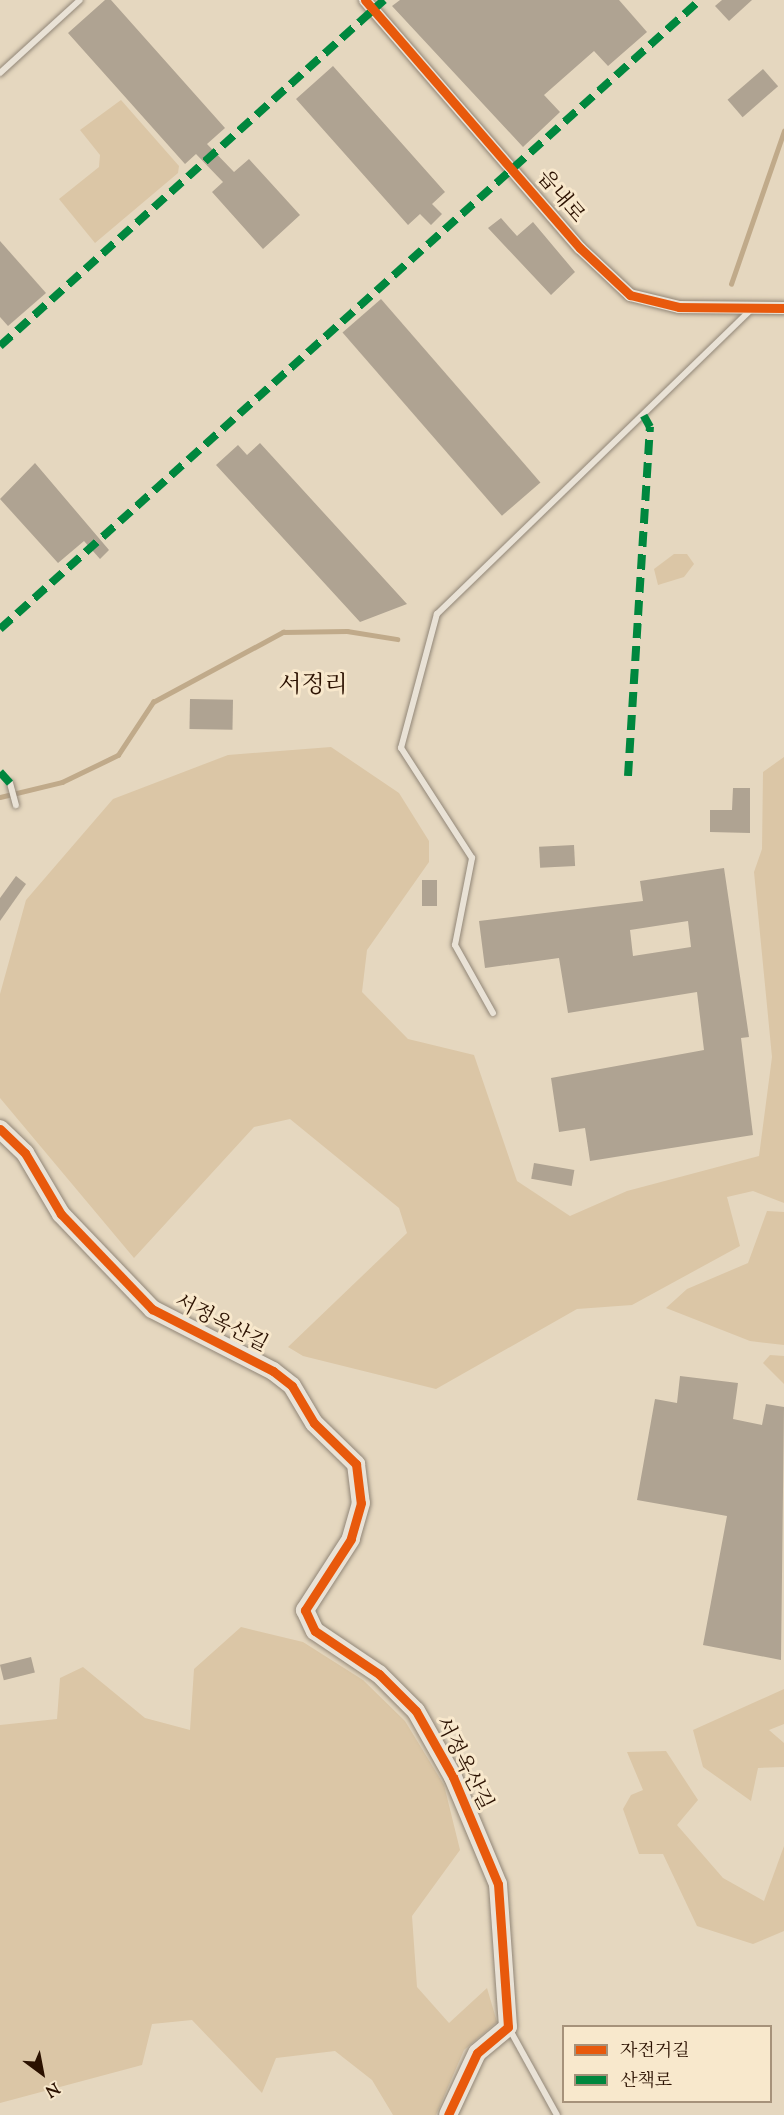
<!DOCTYPE html>
<meta charset="utf-8">
<style>
body{margin:0}
#map{position:relative;width:784px;height:2115px;overflow:hidden;background:#e5d7bf;font-family:"Sorts Mill Goudy","Noto Serif KR",serif}
div>[style]{position:absolute}
[style*='--x']{left:calc(var(--x)*1px);top:calc(var(--y)*1px);width:calc(var(--w)*1px);rotate:calc(var(--a)*1deg)}
.green>*{inset:0;background:#dbc6a6}
.stream>*{height:4.5px;margin:-2.25px;padding:0 2.25px;transform-origin:2.25px;border-radius:2.25px;background:#c0aa8a}
.building>*{inset:0;background:#afa392;transform-origin:0 0}
.roads{filter:drop-shadow(0 0 2px #918677) drop-shadow(0 0 2px #918677)}
.lane>*{height:6px;margin:-3px;padding:0 3px;transform-origin:3px;border-radius:3px;background:#e9e2d6}
.street>*{height:12px;margin:-6px;padding:0 6px;transform-origin:6px;border-radius:6px;background:#e9e2d6}
.secondary>*{height:18px;margin:-9px;padding:0 9px;transform-origin:9px;border-radius:9px;background:#e9e2d6}
.quiet>*{height:8px;margin-top:-4px;transform-origin:0;background:repeating-linear-gradient(90deg,#00873e 0 15px,transparent 0 23px)}
.cycleway>*{height:9px;margin:-4.5px;padding:0 4.5px;transform-origin:4.5px;border-radius:4.5px;background:#e8590c}
span{translate:-50% -50%;white-space:nowrap;text-align:center;line-height:1.15;-webkit-text-stroke:6px #f8e8cc;paint-order:stroke}
.street-label{font-size:21px;color:#2b1100}
.quarter-label{font-size:24px;color:#2b1100}
.legend{position:absolute;left:562px;top:2025px;width:210px;height:78px;box-sizing:border-box;background:#f8e8cc;border:2px solid #a6927a;margin:0;padding:8px 10px;list-style:none;font-size:18px;color:#2b1100}
.legend li{display:flex;align-items:center;gap:12px;height:30px}
.legend b{width:30px;border:2px solid #a6927a}
.north{position:absolute;left:12px;top:2043px;width:60px;height:60px;-webkit-text-stroke:4px #f8e8cc;paint-order:stroke;rotate:148deg;font-size:16px;font-weight:700;line-height:24px;text-align:center;color:#2b1100}
.north::after{content:'';display:block;margin:auto;width:21px;height:27px;background:#2b1100;clip-path:polygon(50% 0,100% 100%,50% 72%,0 100%)}
</style>
<div id="map">
<div class="green">
<div style="clip-path:polygon(121px 100px,179px 166px,178px 173px,95px 243px,59px 199px,99px 167px,100px 155px,80px 130px)"></div>
<div style="clip-path:polygon(674px 554px,687px 554px,694px 564px,684px 577px,658px 585px,654px 569px)"></div>
<div style="clip-path:polygon(331px 747px,399px 793px,429px 841px,429px 862px,367px 950px,362px 992px,408px 1039px,474px 1055px,517px 1181px,570px 1216px,627px 1191px,759px 1156px,772px 1057px,754px 872px,762px 849px,763px 772px,784px 757px,784px 1203px,753px 1191px,727px 1197px,740px 1246px,632px 1305px,577px 1309px,436px 1389px,303px 1356px,288px 1347px,407px 1233px,399px 1208px,290px 1119px,254px 1127px,134px 1258px,0 1098px,0 994px,26px 900px,113px 799px,228px 755px)"></div>
<div style="clip-path:polygon(767px 1211px,784px 1212px,784px 1345px,750px 1341px,666px 1308px,687px 1289px,748px 1263px)"></div>
<div style="clip-path:polygon(770px 1355px,784px 1356px,784px 1384px,763px 1363px)"></div>
<div style="clip-path:polygon(241px 1627px,303px 1642px,363px 1680px,405px 1721px,444px 1785px,460px 1850px,412px 1916px,417px 1987px,449px 2023px,487px 1988px,497px 2022px,464px 2050px,436px 2115px,393px 2115px,372px 2080px,335px 2051px,276px 2058px,262px 2093px,192px 2020px,152px 2024px,142px 2065px,0 2103px,0 1725px,57px 1719px,60px 1678px,83px 1667px,145px 1718px,190px 1730px,194px 1669px)"></div>
<div style="clip-path:polygon(784px 1689px,784px 1724px,769px 1730px,784px 1743px,784px 1767px,758px 1768px,751px 1801px,703px 1767px,693px 1730px)"></div>
<div style="clip-path:polygon(666px 1751px,698px 1800px,677px 1825px,723px 1878px,764px 1901px,784px 1846px,784px 1931px,753px 1944px,697px 1926px,663px 1854px,639px 1854px,623px 1809px,631px 1795px,643px 1790px,627px 1752px)"></div>
</div>
<div class="stream">
<div style="--x:731;--y:284;--w:162;--a:-70.9"></div>
<div style="--x:0;--y:797;--w:64;--a:-13.6"></div>
<div style="--x:62;--y:782;--w:62;--a:-25.7"></div>
<div style="--x:118;--y:755;--w:64;--a:-56.6"></div>
<div style="--x:153;--y:702;--w:148;--a:-28.3"></div>
<div style="--x:283;--y:632;--w:64;--a:-0.9"></div>
<div style="--x:347;--y:631;--w:51;--a:9.1"></div>
</div>
<div class="building">
<div style="clip-path:polygon(105px 0,111px 0,225px 128px,207px 144px,234px 172px,249px 159px,300px 215px,263px 249px,212px 192px,223px 182px,196px 154px,185px 164px,68px 33px)"></div>
<div style="clip-path:polygon(400px 0,619px 0,647px 32px,608px 66px,594px 51px,544px 95px,560px 112px,523px 147px,392px 6px)"></div>
<div style="clip-path:polygon(722px 0,752px 0,729px 21px,715px 6px)"></div>
<div style="clip-path:polygon(333px 66px,445px 192px,432px 204px,442px 214px,431px 225px,420px 214px,408px 225px,296px 99px)"></div>
<div style="left:763px;top:69px;width:23px;height:47px;rotate:49deg"></div>
<div style="clip-path:polygon(501px 218px,517px 236px,533px 222px,575px 272px,551px 295px,488px 228px)"></div>
<div style="clip-path:polygon(0 241px,46px 293px,8px 326px,0 317px)"></div>
<div style="left:381px;top:299px;width:243px;height:51px;rotate:49deg"></div>
<div style="clip-path:polygon(260px 443px,407px 604px,360px 622px,216px 465px,238px 445px,247px 455px)"></div>
<div style="clip-path:polygon(35px 463px,109px 550px,100px 559px,84px 541px,58px 563px,0 499px)"></div>
<div style="left:190px;top:699px;width:43px;height:30px;rotate:1deg"></div>
<div style="clip-path:polygon(733px 788px,750px 788px,750px 833px,710px 832px,710px 810px,732px 810px)"></div>
<div style="left:574px;top:845px;width:21px;height:35px;rotate:87deg"></div>
<div style="clip-path:polygon(evenodd,724px 868px,749px 1037px,741px 1038px,753px 1135px,590px 1161px,585px 1128px,559px 1132px,551px 1078px,704px 1050px,697px 992px,568px 1013px,559px 958px,485px 968px,479px 921px,643px 901px,640px 881px,724px 868px,688px 921px,691px 947px,633px 956px,630px 930px,688px 921px)"></div>
<div style="clip-path:polygon(16px 876px,26px 884px,0 921px,0 898px)"></div>
<div style="left:422px;top:880px;width:15px;height:26px"></div>
<div style="left:534px;top:1163px;width:41px;height:16px;rotate:10deg"></div>
<div style="clip-path:polygon(680px 1376px,738px 1383px,733px 1419px,762px 1425px,766px 1404px,784px 1407px,781px 1660px,703px 1645px,727px 1516px,637px 1500px,655px 1399px,677px 1403px)"></div>
<div style="left:31px;top:1657px;width:16px;height:32px;rotate:76deg"></div>
</div>
<div class="roads">
<div class="lane">
<div style="--x:0;--y:73;--w:108;--a:-42.4"></div>
<div style="--x:10;--y:783;--w:23;--a:75"></div>
<div style="--x:493;--y:1013;--w:78;--a:-119.2"></div>
<div style="--x:455;--y:945;--w:89;--a:-78.9"></div>
<div style="--x:472;--y:858;--w:131;--a:-122.8"></div>
<div style="--x:401;--y:748;--w:139;--a:-75"></div>
<div style="--x:437;--y:614;--w:440;--a:-44.1"></div>
<div style="--x:510;--y:2030;--w:97;--a:61.1"></div>
</div>
<div class="street">
<div style="--x:365;--y:0;--w:328;--a:49.1"></div>
<div style="--x:580;--y:248;--w:69;--a:43.2"></div>
<div style="--x:630;--y:295;--w:50;--a:13.8"></div>
<div style="--x:679;--y:307;--w:105;--a:0.5"></div>
</div>
<div class="secondary">
<div style="--x:0;--y:1129;--w:35;--a:44"></div>
<div style="--x:25;--y:1153;--w:71;--a:59.5"></div>
<div style="--x:61;--y:1214;--w:132;--a:46.2"></div>
<div style="--x:152;--y:1309;--w:136;--a:27.1"></div>
<div style="--x:273;--y:1371;--w:24;--a:38"></div>
<div style="--x:292;--y:1386;--w:43;--a:59.3"></div>
<div style="--x:314;--y:1423;--w:59;--a:44.3"></div>
<div style="--x:356;--y:1464;--w:39;--a:83"></div>
<div style="--x:361;--y:1503;--w:37;--a:106"></div>
<div style="--x:351;--y:1539;--w:85;--a:122.9"></div>
<div style="--x:305;--y:1610;--w:23;--a:65"></div>
<div style="--x:315;--y:1631;--w:77;--a:33.9"></div>
<div style="--x:379;--y:1674;--w:52;--a:45"></div>
<div style="--x:416;--y:1711;--w:76;--a:60.7"></div>
<div style="--x:453;--y:1777;--w:116;--a:67.2"></div>
<div style="--x:498;--y:1884;--w:143;--a:86"></div>
<div style="--x:508;--y:2027;--w:40;--a:140"></div>
<div style="--x:477;--y:2053;--w:68;--a:115.1"></div>
</div>
</div>
<div class="quiet">
<div style="--x:0;--y:346;--w:517;--a:-42.02"></div>
<div style="--x:0;--y:629;--w:941;--a:-41.94"></div>
<div style="--x:0;--y:772;--w:15;--a:48"></div>
<div style="--x:628;--y:776;--w:350;--a:-86.4"></div>
<div style="--x:650;--y:427;--w:13;--a:-119"></div>
</div>
<div class="cycleway">
<div style="--x:365;--y:0;--w:328;--a:49.1"></div>
<div style="--x:580;--y:248;--w:69;--a:43.2"></div>
<div style="--x:630;--y:295;--w:50;--a:13.8"></div>
<div style="--x:679;--y:307;--w:105;--a:0.5"></div>
<div style="--x:0;--y:1129;--w:35;--a:44"></div>
<div style="--x:25;--y:1153;--w:71;--a:59.5"></div>
<div style="--x:61;--y:1214;--w:132;--a:46.2"></div>
<div style="--x:152;--y:1309;--w:136;--a:27.1"></div>
<div style="--x:273;--y:1371;--w:24;--a:38"></div>
<div style="--x:292;--y:1386;--w:43;--a:59.3"></div>
<div style="--x:314;--y:1423;--w:59;--a:44.3"></div>
<div style="--x:356;--y:1464;--w:39;--a:83"></div>
<div style="--x:361;--y:1503;--w:37;--a:106"></div>
<div style="--x:351;--y:1539;--w:85;--a:122.9"></div>
<div style="--x:305;--y:1610;--w:23;--a:65"></div>
<div style="--x:315;--y:1631;--w:77;--a:33.9"></div>
<div style="--x:379;--y:1674;--w:52;--a:45"></div>
<div style="--x:416;--y:1711;--w:76;--a:60.7"></div>
<div style="--x:453;--y:1777;--w:116;--a:67.2"></div>
<div style="--x:498;--y:1884;--w:143;--a:86"></div>
<div style="--x:508;--y:2027;--w:40;--a:140"></div>
<div style="--x:477;--y:2053;--w:68;--a:115.1"></div>
</div>
<div class="street-label">
<span style="left:560px;top:197px;rotate:50deg">읍내로</span>
<span style="left:221px;top:1324px;rotate:27deg">서정옥산길</span>
<span style="left:463px;top:1764px;rotate:63deg">서정옥산길</span>
</div>
<div class="quarter-label">
<span style="left:313px;top:687px">서정리</span>
</div>
<ul class="legend">
<li><b style="height:8px;background:#e8590c"></b>자전거길</li>
<li><b style="height:8px;background:#00873e"></b>산책로</li>
</ul>
<div class="north">N</div>
</div>
